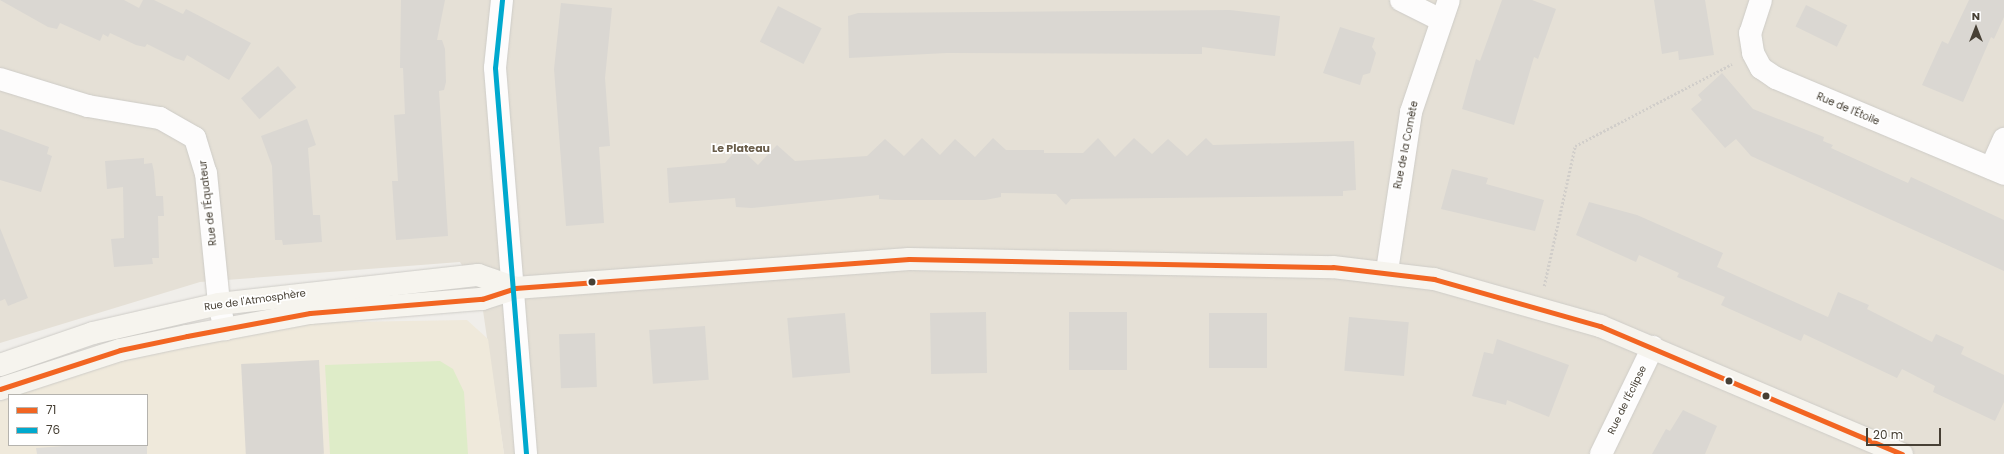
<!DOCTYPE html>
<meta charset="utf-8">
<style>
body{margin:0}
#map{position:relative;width:2004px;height:454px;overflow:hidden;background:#f0eeea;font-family:Poppins,sans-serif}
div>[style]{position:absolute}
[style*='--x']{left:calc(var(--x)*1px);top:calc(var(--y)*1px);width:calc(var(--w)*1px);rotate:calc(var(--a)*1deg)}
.residential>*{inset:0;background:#e5e0d6}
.education>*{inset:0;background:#efe9db}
.green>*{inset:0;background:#deecc8}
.parking>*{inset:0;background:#dfddd9}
.building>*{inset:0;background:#dad7d2;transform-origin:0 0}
.path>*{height:2.5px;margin-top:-1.25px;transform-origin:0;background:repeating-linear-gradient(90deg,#d1ceca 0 2px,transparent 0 4px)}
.roads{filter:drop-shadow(0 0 1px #ceccc7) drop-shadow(0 0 1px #ceccc7)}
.street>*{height:22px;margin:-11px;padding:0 11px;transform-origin:11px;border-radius:11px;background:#fdfcfc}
.secondary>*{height:22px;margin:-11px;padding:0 11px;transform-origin:11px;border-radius:11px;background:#f6f4ee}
.bus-1>*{height:5px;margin:-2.5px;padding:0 2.5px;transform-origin:2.5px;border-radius:2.5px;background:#f26522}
.bus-2>*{height:5px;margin:-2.5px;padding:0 2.5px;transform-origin:2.5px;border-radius:2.5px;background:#00a9ce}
.dots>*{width:11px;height:11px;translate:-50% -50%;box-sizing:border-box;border:2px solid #fff;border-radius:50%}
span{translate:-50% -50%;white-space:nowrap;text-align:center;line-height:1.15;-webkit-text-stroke:3.5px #fff;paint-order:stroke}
.street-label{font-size:10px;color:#474035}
.neighbourhood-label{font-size:11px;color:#6a5e4b;font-weight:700}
.legend{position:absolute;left:8px;top:394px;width:140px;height:52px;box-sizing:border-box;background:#fff;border:1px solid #b5b3ae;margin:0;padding:5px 7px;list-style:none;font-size:12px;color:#474035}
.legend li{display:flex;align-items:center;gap:8px;height:20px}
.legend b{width:20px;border:1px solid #b5b3ae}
.north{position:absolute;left:1956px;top:8px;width:40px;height:40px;-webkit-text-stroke:3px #fff;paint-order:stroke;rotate:0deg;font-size:11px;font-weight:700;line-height:16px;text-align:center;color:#474035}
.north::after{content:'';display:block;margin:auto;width:14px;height:18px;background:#474035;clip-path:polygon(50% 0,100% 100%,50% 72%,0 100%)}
.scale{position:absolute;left:1866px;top:428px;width:75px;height:18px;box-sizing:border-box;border:2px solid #474035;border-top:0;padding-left:5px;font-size:12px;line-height:14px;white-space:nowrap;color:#474035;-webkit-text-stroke:3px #fff;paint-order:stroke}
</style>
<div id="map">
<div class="residential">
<div style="clip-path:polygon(0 0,2004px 0,2004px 454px,504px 454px,481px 297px,460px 262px,200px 282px,0 343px)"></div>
</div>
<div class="education">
<div style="clip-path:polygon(467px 320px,488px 339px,504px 454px,0 454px,0 401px,9px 397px,9px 445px,147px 445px,147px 395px,14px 395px,57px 376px,218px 334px,287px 323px)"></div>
</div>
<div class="green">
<div style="clip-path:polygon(440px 361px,453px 369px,464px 392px,468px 454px,330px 454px,325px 365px)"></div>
</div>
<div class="parking">
<div style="clip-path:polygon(78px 445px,147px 445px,147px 454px,37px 454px,36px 448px)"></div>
</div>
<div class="building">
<div style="clip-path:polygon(0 0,124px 0,139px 8px,143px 0,154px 0,183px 14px,186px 9px,251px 43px,229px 80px,187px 55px,184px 61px,175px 58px,147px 44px,145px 47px,136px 45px,110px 33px,108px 37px,103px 34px,100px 41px,60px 23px,57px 29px,48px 27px)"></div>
<div style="clip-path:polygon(401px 0,445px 0,437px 40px,442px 40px,445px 49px,446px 82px,444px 90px,439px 91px,448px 236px,396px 240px,392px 181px,398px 181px,394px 115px,405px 114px,403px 68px,400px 68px)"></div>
<div style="clip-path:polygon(1502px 0,1532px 0,1556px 9px,1538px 59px,1534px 57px,1514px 125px,1462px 109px,1476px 59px,1480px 61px)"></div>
<div style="clip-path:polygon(1654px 0,1705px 0,1714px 55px,1679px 60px,1678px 51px,1662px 54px)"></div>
<div style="clip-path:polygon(1969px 0,2004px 0,2004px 17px,1994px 39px,1991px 37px,1963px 102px,1922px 85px,1942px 41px,1948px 44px)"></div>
<div style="clip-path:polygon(561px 3px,612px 8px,605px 78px,610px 146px,599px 147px,604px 223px,566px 226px,554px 69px)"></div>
<div style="left:1806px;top:5px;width:46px;height:24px;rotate:26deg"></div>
<div style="left:778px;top:6px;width:49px;height:40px;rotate:27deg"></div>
<div style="clip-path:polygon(1230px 10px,1280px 16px,1275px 56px,1202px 47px,1202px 54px,947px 53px,849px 58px,848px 16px,858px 13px)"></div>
<div style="clip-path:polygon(1340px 27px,1375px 38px,1372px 47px,1376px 53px,1370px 73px,1363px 75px,1360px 85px,1323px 73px)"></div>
<div style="left:278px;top:66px;width:28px;height:49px;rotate:49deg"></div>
<div style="clip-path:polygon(1722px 73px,1753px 109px,1824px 137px,1823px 141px,1833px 145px,1831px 148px,1908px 183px,1911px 177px,2004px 220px,2004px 271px,1751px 156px,1736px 139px,1725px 148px,1691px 109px,1702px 100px,1698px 95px)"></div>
<div style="clip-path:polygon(307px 119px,316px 145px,308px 148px,313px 215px,320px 215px,322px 242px,283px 245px,282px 240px,275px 240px,272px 166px,261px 136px)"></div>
<div style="clip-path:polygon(0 129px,49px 147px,47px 154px,52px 156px,41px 192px,0 180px)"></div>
<div style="clip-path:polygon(922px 138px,940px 155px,955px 139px,975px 157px,993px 138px,1006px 150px,1044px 150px,1044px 153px,1083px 153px,1098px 138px,1115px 157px,1134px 138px,1152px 154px,1168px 139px,1187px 156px,1206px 138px,1213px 145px,1354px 141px,1356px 190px,1343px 191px,1343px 196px,1071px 199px,1066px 205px,1056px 194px,1001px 193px,1001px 197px,985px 200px,894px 200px,879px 199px,879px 195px,752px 208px,736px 207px,735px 198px,669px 203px,667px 168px,725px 163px,739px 147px,758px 165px,777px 145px,795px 161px,867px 156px,885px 139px,904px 156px)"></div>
<div style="clip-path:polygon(144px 158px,144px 164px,152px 163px,154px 172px,156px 196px,163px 196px,164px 216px,158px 216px,159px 258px,152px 258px,153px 264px,114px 267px,111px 239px,124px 238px,123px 187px,107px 189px,105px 161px)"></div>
<div style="clip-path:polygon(1452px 169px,1488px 178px,1486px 184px,1544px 200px,1535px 231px,1441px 209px)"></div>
<div style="clip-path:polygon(1589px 202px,1637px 215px,1723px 253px,1717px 267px,1828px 317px,1838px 292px,1869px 305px,1867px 309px,1932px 342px,1936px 334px,1964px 347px,1961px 354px,2004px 375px,2004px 402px,1995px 421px,1933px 392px,1935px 386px,1902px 369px,1897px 378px,1804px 334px,1801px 341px,1721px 305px,1725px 297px,1677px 277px,1679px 273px,1639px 255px,1636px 262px,1576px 235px)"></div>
<div style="clip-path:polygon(0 228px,28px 298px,8px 306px,5px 299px,0 301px)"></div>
<div style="left:986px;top:312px;width:61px;height:56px;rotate:89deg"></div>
<div style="left:1069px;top:312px;width:58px;height:58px"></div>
<div style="left:845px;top:313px;width:60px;height:58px;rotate:85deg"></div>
<div style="left:1209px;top:313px;width:58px;height:55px"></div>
<div style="left:1349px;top:317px;width:60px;height:54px;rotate:5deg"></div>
<div style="left:705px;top:326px;width:54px;height:56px;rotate:86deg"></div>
<div style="left:595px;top:333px;width:54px;height:36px;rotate:88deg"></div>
<div style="clip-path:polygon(1497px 339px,1569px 365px,1549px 417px,1507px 400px,1506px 405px,1472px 396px,1484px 352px,1493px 354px)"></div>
<div style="left:319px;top:360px;width:94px;height:78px;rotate:87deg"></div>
<div style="clip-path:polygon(1683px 410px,1717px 426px,1705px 454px,1652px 454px,1666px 429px,1670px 431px)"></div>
</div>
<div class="path">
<div style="--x:1544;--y:286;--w:143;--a:-77.5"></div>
<div style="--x:1575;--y:146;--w:177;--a:-27.6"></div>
</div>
<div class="roads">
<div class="street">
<div style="--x:502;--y:0;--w:68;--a:95.9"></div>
<div style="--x:495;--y:68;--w:387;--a:85.4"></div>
<div style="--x:1401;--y:0;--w:45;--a:26.6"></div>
<div style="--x:1761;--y:0;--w:35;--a:108"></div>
<div style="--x:1750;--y:33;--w:20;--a:81"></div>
<div style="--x:1753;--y:53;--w:17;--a:62"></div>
<div style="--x:1761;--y:68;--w:18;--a:34"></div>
<div style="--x:1776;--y:78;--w:247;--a:22.8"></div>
<div style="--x:0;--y:79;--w:92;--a:17.1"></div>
<div style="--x:88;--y:106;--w:73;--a:9.5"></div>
<div style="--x:160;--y:118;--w:40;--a:29.7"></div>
<div style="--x:195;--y:138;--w:37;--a:73"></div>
<div style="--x:206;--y:173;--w:132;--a:84.3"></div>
<div style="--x:219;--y:304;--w:26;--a:77"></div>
<div style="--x:1991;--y:168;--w:32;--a:-66"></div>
<div style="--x:1387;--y:271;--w:161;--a:-81.4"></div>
<div style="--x:1411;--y:112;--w:118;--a:-71.3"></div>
<div style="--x:1601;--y:454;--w:119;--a:-64.1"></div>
</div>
<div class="secondary">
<div style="--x:0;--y:365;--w:98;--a:-19"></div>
<div style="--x:93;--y:333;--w:129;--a:-13"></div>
<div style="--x:219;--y:304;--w:261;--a:-6.4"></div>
<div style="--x:478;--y:275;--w:39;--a:19"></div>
<div style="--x:0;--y:389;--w:126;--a:-18"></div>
<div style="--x:120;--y:350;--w:68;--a:-11.8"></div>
<div style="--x:187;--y:336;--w:125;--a:-10.6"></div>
<div style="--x:310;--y:313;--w:173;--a:-4.7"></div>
<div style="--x:482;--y:299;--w:35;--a:-18"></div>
<div style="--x:515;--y:288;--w:395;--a:-4.2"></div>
<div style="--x:909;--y:259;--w:424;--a:1.1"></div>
<div style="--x:1333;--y:267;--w:102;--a:6.8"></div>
<div style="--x:1434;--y:279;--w:173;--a:15.8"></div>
<div style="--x:1600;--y:326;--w:328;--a:23"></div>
</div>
</div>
<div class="bus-1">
<div style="--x:0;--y:389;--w:126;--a:-18"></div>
<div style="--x:120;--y:350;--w:68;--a:-11.8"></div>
<div style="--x:187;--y:336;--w:125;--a:-10.6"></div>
<div style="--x:310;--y:313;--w:173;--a:-4.7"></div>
<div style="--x:482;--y:299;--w:35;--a:-18"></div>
<div style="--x:515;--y:288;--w:395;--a:-4.2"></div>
<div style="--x:909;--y:259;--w:424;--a:1.1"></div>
<div style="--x:1333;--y:267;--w:102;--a:6.8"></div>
<div style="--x:1434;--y:279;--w:173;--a:15.8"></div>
<div style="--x:1600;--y:326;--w:328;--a:23"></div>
</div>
<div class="bus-2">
<div style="--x:502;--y:0;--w:68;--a:95.9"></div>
<div style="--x:495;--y:68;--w:387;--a:85.4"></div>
</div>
<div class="dots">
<div style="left:592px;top:282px;background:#474035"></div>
<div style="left:1729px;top:381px;background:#474035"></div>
<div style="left:1766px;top:396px;background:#474035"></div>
</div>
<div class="street-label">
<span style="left:1848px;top:109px;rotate:23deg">Rue de l'Étoile</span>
<span style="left:1406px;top:145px;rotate:-79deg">Rue de la Comète</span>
<span style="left:208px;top:203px;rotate:-97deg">Rue de l'Équateur</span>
<span style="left:255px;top:300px;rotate:-8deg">Rue de l'Atmosphère</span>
<span style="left:1627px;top:400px;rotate:-64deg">Rue de l'Éclipse</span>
</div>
<div class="neighbourhood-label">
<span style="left:741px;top:148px">Le Plateau</span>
</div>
<ul class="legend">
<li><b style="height:5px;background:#f26522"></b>71</li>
<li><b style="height:5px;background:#00a9ce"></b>76</li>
</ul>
<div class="north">N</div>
<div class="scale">20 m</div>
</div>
